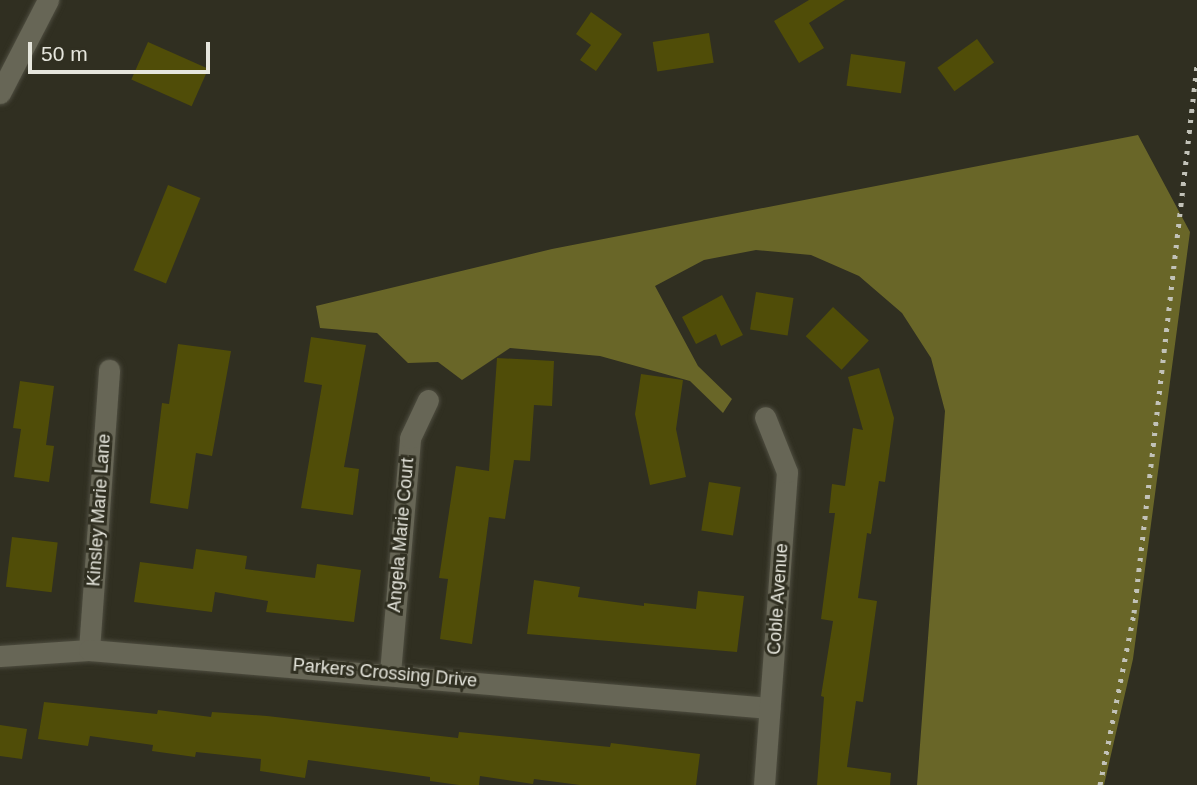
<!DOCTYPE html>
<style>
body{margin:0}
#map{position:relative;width:1197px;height:785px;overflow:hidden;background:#302f21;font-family:Helvetica,sans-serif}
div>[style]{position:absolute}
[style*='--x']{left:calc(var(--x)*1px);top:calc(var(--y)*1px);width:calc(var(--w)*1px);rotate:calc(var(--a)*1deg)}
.forest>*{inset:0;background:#696628}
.building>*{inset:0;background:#504d08;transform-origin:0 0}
.roads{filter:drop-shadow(0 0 2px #4e4d40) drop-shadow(0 0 2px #4e4d40)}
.street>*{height:21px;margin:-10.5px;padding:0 10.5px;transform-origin:10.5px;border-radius:10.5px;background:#676656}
.secondary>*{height:21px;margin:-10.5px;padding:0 10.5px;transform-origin:10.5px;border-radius:10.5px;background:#676656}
.rail>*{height:5px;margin-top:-2.5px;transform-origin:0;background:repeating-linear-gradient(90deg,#c2c2b8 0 3.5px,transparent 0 10.5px)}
span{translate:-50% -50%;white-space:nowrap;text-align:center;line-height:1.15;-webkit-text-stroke:6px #302f21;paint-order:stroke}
.street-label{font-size:18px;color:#e6e6dd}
.scale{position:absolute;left:28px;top:42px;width:182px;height:32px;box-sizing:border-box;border:4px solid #e6e6dd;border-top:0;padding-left:9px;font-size:21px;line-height:24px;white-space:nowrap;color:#e6e6dd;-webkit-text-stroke:5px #302f21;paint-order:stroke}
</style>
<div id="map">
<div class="forest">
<div style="clip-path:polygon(1138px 135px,1190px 232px,1133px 659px,1104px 785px,917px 785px,945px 411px,931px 358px,902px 313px,859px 276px,811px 255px,756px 250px,704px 260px,655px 286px,698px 366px,732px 399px,723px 413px,690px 381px,600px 356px,510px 348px,462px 380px,438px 362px,408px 363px,377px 333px,320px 328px,316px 306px,552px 249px)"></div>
</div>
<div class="building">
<div style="clip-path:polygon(809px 0,845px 0,809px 23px,824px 48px,799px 63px,774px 21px)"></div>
<div style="clip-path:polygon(591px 12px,622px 34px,596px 71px,580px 60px,591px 45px,576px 34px)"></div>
<div style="left:709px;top:33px;width:30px;height:57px;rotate:81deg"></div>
<div style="left:977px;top:39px;width:29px;height:49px;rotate:54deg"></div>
<div style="left:148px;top:42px;width:66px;height:41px;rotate:24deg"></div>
<div style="left:851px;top:54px;width:55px;height:32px;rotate:8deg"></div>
<div style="left:168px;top:185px;width:35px;height:92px;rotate:22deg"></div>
<div style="left:756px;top:292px;width:38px;height:38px;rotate:9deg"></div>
<div style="clip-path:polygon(722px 295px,743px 335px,721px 346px,716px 334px,696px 344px,682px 317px)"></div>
<div style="left:833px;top:307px;width:49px;height:40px;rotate:43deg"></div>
<div style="clip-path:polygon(311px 337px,366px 345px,344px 467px,359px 469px,353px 515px,301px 508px,322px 385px,304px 382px)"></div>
<div style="clip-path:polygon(178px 344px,231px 351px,212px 456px,196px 453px,188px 509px,150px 503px,162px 403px,169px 404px)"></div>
<div style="clip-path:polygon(497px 358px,554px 361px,552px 406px,534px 405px,530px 461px,514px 460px,505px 519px,489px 517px,472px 644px,440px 639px,448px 579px,439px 578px,456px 466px,489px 471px)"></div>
<div style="clip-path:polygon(879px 368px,894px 418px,885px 482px,879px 481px,871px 534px,867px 533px,858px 598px,877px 601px,863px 702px,856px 701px,847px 767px,891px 773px,890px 785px,817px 785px,824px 697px,821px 696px,833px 621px,821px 619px,835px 513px,829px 513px,832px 484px,845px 486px,853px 428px,863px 430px,848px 377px)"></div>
<div style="clip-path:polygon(641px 374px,683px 380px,676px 429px,686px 477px,650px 485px,635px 414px)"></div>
<div style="clip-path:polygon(20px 381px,54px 386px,46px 445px,54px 446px,49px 482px,14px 477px,21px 429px,13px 428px)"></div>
<div style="left:709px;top:482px;width:32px;height:49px;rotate:9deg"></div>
<div style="left:12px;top:537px;width:46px;height:50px;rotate:7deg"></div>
<div style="clip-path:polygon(196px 549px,247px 556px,245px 569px,315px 578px,317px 564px,361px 570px,354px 622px,266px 612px,268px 601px,215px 592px,212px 612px,134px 602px,140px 562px,193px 569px)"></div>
<div style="clip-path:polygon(534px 580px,580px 587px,578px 597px,644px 606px,644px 603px,696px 609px,698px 591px,744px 596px,737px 652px,527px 634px)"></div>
<div style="clip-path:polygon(44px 702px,157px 714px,158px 710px,211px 717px,212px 712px,267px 716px,458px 738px,459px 732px,610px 747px,611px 743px,700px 754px,696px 785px,580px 785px,534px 779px,533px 784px,480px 776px,479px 785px,459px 785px,430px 781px,430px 777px,308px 760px,305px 778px,260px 771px,261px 759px,196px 752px,195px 757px,152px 751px,153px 745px,90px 736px,88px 746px,38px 739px)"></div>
<div style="clip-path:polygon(0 725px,27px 729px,22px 759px,0 756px)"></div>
</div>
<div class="roads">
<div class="street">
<div style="--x:89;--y:650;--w:281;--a:-85.9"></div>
<div style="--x:0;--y:656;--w:89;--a:-3.9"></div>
<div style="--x:89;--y:650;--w:683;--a:4.87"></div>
<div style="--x:390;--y:673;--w:236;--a:-85.1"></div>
<div style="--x:410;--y:438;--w:42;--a:-64.7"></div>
<div style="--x:764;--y:785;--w:314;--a:-85.8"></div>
<div style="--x:787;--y:472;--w:59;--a:-111.8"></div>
</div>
<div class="secondary">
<div style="--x:0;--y:93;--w:105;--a:-62.7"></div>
</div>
</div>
<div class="rail">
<div style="--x:1100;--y:785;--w:175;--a:-78.8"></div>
<div style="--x:1134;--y:613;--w:552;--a:-83.44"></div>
</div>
<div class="street-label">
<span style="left:99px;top:510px;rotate:-86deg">Kinsley Marie Lane</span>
<span style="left:401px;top:535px;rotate:-85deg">Angela Marie Court</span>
<span style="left:778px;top:599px;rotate:-86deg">Coble Avenue</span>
<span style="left:385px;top:673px;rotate:5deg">Parkers Crossing Drive</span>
</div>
<div class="scale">50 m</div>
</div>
